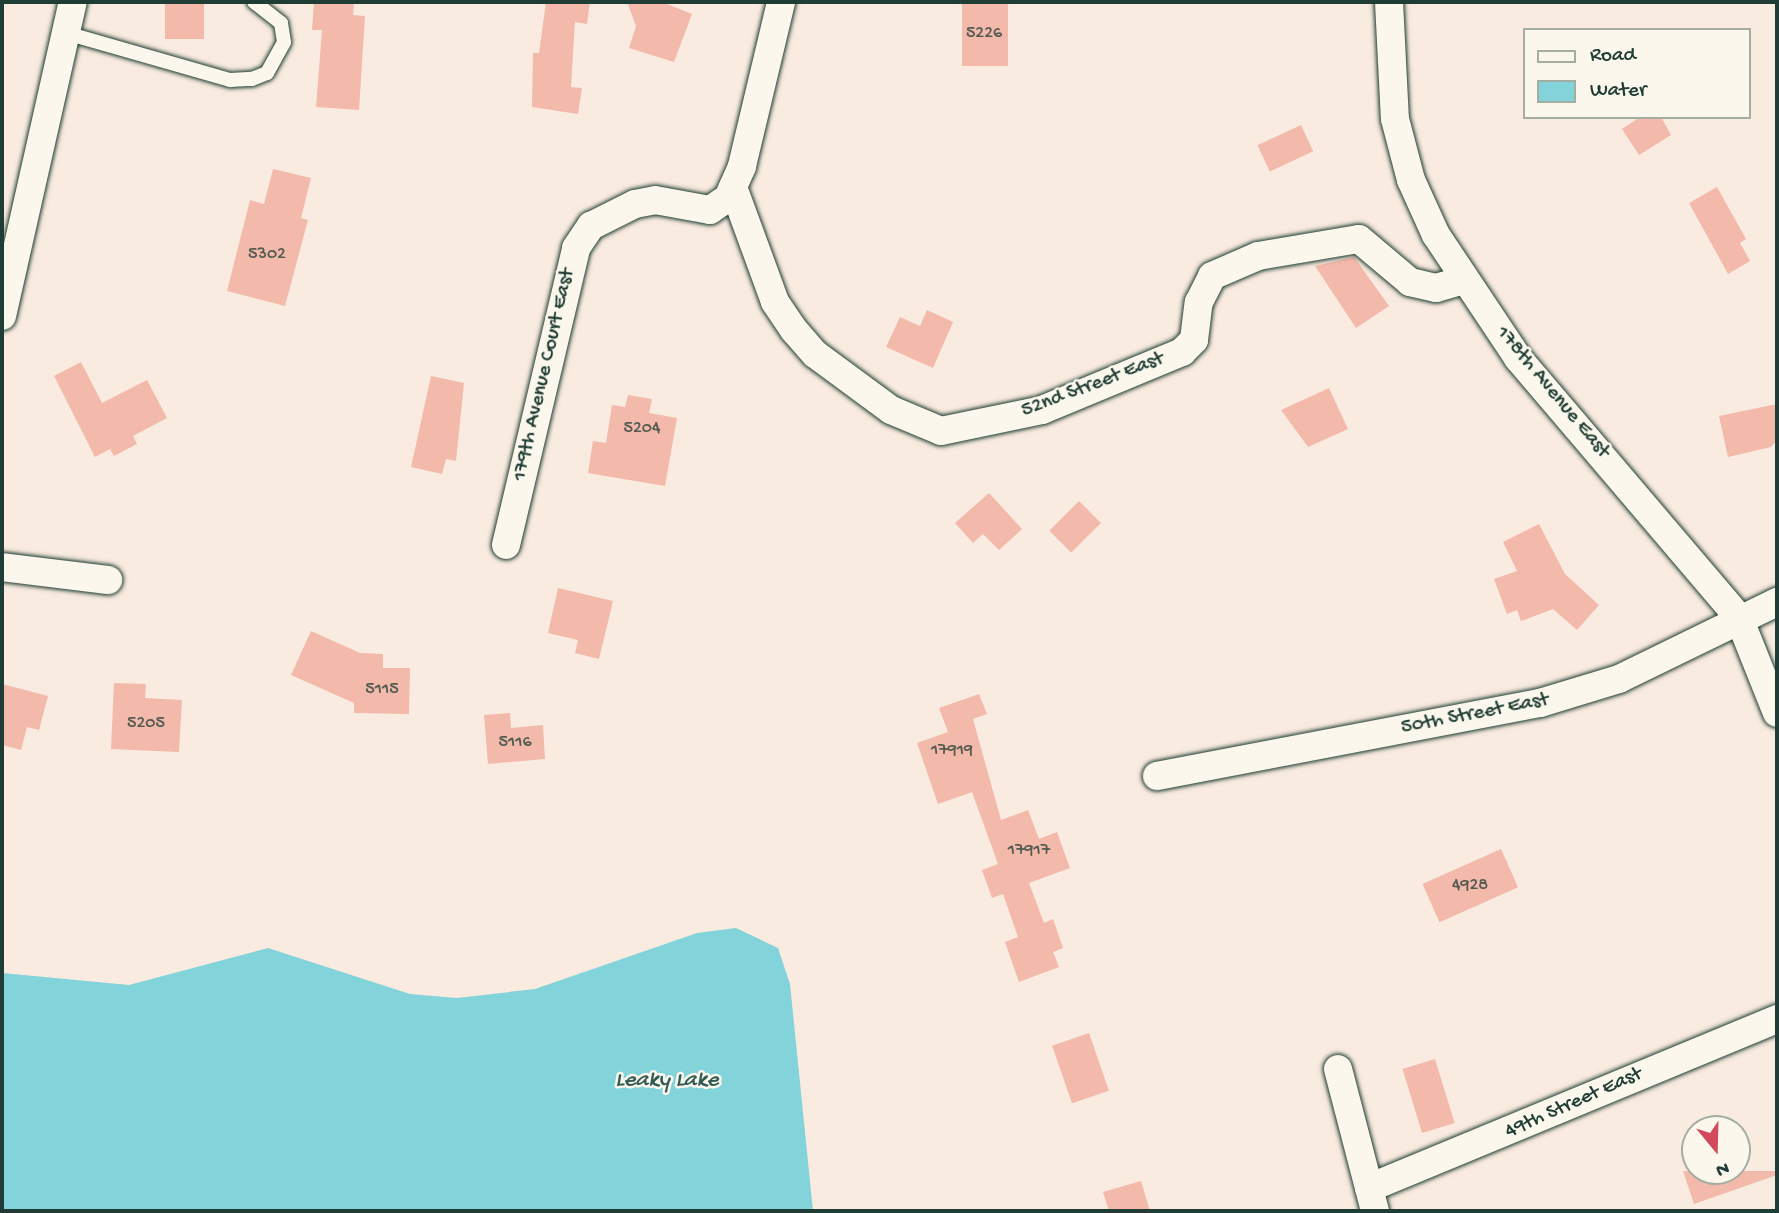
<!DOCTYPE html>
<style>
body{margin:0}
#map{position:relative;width:1779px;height:1213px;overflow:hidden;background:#f9ebdf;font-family:"Gochi Hand",sans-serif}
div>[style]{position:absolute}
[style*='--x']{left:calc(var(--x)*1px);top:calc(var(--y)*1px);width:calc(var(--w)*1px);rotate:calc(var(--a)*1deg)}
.water>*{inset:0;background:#82d3da}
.building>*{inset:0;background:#f3b9ab;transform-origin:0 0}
.roads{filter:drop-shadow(0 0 2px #1f3d34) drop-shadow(0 0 2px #1f3d34)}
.service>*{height:14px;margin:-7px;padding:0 7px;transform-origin:7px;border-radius:7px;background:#fbf7ec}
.minor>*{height:28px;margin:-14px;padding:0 14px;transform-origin:14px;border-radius:14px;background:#fbf7ec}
span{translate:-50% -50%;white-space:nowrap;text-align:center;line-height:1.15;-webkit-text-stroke:5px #fbf7ec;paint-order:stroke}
.number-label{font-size:18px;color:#545c52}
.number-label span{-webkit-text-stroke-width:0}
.street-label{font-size:21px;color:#1f3d34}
.water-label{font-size:23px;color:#335b55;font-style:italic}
.frame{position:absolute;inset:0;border:4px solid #1f3d34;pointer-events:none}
.legend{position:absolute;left:1523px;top:28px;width:228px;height:91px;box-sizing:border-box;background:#fbf7ec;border:2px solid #a3ada2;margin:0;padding:9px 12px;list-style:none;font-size:21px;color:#1f3d34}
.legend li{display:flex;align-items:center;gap:14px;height:35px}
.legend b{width:35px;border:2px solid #a3ada2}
.north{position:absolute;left:1681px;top:1115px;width:70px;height:70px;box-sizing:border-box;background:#fbf7ec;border:2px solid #a3ada2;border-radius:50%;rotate:161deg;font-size:19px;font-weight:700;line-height:28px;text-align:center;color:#1f3d34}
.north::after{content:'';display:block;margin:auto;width:24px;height:32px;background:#d1495b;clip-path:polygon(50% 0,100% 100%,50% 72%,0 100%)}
</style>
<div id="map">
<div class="water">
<div style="clip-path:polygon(736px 928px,778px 948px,790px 984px,813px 1211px,2px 1211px,2px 973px,129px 985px,268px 948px,410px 994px,457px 998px,535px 989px,697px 933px)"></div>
</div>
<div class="building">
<div style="left:165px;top:2px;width:39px;height:37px"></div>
<div style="clip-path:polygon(314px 2px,354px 2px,353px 15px,365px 16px,359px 110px,316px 107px,322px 30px,312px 30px)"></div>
<div style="clip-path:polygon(546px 2px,590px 2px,587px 24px,575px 22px,571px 87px,582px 88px,578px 114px,532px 107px,533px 53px,539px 53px)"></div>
<div style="clip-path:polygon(627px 2px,662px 2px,692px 14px,674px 62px,629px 48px,636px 26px)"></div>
<div style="left:962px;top:2px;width:46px;height:64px"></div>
<div style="clip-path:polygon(1640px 117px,1661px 117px,1671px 135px,1639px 155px,1622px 129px)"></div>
<div style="left:1301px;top:125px;width:29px;height:48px;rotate:65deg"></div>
<div style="clip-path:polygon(273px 169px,311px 178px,301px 218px,308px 220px,285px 306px,227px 291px,250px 200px,264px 204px)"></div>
<div style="clip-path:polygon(1717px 187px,1746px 239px,1740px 243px,1750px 261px,1728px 274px,1689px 203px)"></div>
<div style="clip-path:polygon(1354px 257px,1389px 306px,1356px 328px,1315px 266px)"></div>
<div style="clip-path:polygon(927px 310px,953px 322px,933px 368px,886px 347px,900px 317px,920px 326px)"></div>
<div style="clip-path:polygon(81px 362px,102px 403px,147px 380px,167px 418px,133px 436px,137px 444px,114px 456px,110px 449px,95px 457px,54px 376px)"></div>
<div style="clip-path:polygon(431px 376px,464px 383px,456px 461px,446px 459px,442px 474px,411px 467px)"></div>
<div style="clip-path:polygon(1329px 388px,1348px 429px,1308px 447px,1281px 410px)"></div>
<div style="clip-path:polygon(628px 395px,652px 399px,649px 413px,677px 418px,665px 486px,588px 473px,593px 441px,606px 443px,612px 405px,625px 407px)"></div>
<div style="clip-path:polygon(1777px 404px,1777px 440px,1771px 447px,1728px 457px,1719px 416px)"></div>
<div style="clip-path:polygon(989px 493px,1022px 529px,999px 550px,983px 534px,973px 543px,955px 523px)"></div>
<div style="left:1079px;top:501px;width:31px;height:42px;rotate:45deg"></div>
<div style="clip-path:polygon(1539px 524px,1565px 574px,1599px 605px,1577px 630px,1553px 609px,1521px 621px,1517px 610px,1507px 614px,1494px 579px,1517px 571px,1503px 542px)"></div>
<div style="clip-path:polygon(558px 588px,613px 601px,599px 659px,575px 653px,578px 640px,548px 633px)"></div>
<div style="clip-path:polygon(311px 631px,360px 653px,383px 654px,383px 668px,410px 668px,409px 714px,354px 713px,354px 703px,291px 675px)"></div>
<div style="clip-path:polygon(114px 683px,146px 684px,145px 698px,182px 700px,179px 752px,111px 749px)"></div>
<div style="clip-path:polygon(2px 684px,48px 696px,39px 730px,27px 727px,21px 750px,2px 745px)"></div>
<div style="clip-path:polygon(979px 694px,987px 714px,973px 719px,1001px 820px,1028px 810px,1039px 839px,1057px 832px,1070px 868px,1029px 883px,1044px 923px,1053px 919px,1063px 948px,1053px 952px,1059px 967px,1019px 982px,1005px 942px,1018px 937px,1003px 894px,992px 898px,982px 870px,998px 864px,972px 792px,938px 804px,917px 743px,948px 732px,939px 708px)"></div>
<div style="clip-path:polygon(510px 713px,511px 728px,543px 725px,545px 759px,488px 764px,484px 715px)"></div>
<div style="left:1501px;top:849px;width:42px;height:86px;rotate:66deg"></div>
<div style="left:1089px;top:1033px;width:61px;height:39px;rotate:71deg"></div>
<div style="left:1435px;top:1059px;width:67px;height:34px;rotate:73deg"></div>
<div style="clip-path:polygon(1683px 1171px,1777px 1171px,1777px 1175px,1694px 1204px)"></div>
<div style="clip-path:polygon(1141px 1181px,1150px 1211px,1109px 1211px,1103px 1192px)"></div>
</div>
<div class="roads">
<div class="service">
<div style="--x:66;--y:33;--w:171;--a:16"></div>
<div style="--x:230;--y:80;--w:22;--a:-3"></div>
<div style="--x:252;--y:79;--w:16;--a:-22"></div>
<div style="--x:267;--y:73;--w:35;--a:-61"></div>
<div style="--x:284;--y:42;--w:19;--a:-99"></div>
<div style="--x:281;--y:23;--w:34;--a:-142"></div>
</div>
<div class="minor">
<div style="--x:1389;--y:2;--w:117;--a:87.1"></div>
<div style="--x:1395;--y:119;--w:63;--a:75.3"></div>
<div style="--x:1411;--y:180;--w:60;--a:65.6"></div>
<div style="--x:1436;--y:235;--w:148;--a:56.3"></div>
<div style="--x:1518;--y:358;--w:341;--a:49.6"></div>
<div style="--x:1739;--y:618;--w:102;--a:68.2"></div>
<div style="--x:733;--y:187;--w:122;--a:69.9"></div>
<div style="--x:775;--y:302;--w:34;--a:56"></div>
<div style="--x:794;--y:330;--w:32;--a:49"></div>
<div style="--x:815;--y:354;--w:94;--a:36.4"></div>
<div style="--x:891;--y:410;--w:54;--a:22.8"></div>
<div style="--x:941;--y:431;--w:103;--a:-11.7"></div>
<div style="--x:1042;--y:410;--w:152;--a:-22.5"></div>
<div style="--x:1182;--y:352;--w:17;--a:-45"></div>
<div style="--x:1194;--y:340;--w:38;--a:-83"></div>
<div style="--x:1199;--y:302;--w:29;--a:-63"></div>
<div style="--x:1212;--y:276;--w:50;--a:-23.5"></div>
<div style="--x:1258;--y:256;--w:102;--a:-9.6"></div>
<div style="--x:1359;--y:239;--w:67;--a:40.1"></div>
<div style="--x:1410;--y:282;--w:27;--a:13"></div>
<div style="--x:1436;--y:288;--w:29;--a:-16"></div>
<div style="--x:2;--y:316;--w:322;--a:-77.3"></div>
<div style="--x:506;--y:545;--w:305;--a:-76.7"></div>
<div style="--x:576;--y:248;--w:27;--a:-56"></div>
<div style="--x:591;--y:226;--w:49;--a:-26.6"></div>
<div style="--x:635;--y:204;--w:20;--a:-11"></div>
<div style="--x:655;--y:200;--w:56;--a:10.3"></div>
<div style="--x:710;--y:210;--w:22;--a:-34"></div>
<div style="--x:728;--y:198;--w:35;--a:-66"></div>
<div style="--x:742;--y:166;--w:169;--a:-76.6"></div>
<div style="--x:2;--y:567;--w:107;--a:7"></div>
<div style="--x:1157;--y:776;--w:390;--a:-10.8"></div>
<div style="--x:1540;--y:703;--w:83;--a:-16.9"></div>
<div style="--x:1619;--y:679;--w:176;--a:-26"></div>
<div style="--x:1338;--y:1069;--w:147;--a:75.4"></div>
<div style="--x:1369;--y:1188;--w:442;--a:-22.5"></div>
</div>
</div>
<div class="number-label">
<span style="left:984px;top:34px">5226</span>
<span style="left:267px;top:255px">5302</span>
<span style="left:642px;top:429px">5204</span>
<span style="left:382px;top:690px">5115</span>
<span style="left:146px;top:724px">5205</span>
<span style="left:515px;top:743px">5116</span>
<span style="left:952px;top:751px">17919</span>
<span style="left:1029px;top:851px">17917</span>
<span style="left:1470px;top:886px">4928</span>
</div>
<div class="street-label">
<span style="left:545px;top:375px;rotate:-77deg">179th Avenue Court East</span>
<span style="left:1093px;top:386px;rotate:-21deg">52nd Street East</span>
<span style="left:1552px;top:393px;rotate:50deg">178th Avenue East</span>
<span style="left:1475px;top:715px;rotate:-11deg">50th Street East</span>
<span style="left:1574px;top:1104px;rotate:-24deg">49th Street East</span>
</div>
<div class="water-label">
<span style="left:667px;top:1081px">Leaky Lake</span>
</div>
<div class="frame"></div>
<ul class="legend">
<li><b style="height:9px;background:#fbf7ec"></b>Road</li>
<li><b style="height:19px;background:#82d3da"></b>Water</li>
</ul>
<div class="north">N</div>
</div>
